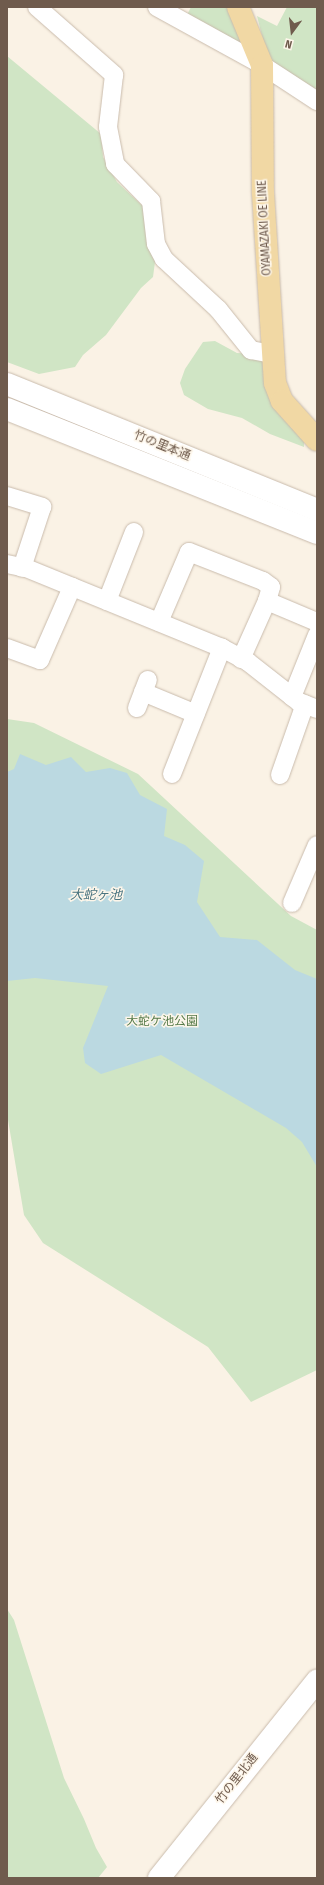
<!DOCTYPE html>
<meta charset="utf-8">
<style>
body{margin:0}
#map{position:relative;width:324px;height:1885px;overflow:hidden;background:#faf2e5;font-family:"Fira Sans Condensed","Noto Sans JP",sans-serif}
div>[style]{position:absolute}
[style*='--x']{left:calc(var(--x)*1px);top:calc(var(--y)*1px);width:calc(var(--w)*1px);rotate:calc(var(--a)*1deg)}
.green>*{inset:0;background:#d0e5c5}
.water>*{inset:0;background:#bbd9e1}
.roads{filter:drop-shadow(0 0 1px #c9bbac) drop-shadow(0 0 1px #c9bbac)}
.minor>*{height:18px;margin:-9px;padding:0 9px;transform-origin:9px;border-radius:9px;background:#fff}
.tertiary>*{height:22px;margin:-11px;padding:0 11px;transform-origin:11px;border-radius:11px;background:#fff}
.primary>*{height:22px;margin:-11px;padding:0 11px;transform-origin:11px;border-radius:11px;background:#f1d8a4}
span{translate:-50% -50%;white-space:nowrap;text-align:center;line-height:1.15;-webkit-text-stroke:3px #fdf6ea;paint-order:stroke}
.street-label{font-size:12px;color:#6f5b4d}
.park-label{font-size:12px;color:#557a49}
.water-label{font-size:13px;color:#497480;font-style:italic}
.frame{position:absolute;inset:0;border:8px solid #6f5b4d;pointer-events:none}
.north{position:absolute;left:272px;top:12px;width:40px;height:40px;-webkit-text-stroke:3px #fdf6ea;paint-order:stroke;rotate:195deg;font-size:11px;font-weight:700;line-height:16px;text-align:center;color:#6f5b4d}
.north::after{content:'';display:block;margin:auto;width:14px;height:18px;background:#6f5b4d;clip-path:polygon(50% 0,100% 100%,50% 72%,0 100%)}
</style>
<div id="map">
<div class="green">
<div style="clip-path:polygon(191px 7px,235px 7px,258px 56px,184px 21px)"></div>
<div style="clip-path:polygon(287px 7px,317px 7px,317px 98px,270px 68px,257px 16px,277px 26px)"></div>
<div style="clip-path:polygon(7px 56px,101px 134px,103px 157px,117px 182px,148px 211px,155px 262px,153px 277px,141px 288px,106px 335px,83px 355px,75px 367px,39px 374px,7px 362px)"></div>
<div style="clip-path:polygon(215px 341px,237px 353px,265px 355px,304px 434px,304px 447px,270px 434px,242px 418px,208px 409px,184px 395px,180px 383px,185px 369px,203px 342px)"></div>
<div style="clip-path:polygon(7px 719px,34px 723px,138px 774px,291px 916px,317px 930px,317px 1370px,251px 1402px,208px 1347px,43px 1243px,24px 1215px,7px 1114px)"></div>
<div style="clip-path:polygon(7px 1609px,14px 1620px,64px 1778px,84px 1819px,96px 1848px,107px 1867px,98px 1878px,7px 1878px)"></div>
</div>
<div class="water">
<div style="clip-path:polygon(20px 754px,46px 765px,71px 757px,86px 772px,110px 768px,127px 773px,140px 795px,167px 809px,164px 836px,185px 845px,204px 861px,197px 902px,220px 937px,257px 940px,295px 970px,317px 979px,317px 1167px,302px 1142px,286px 1128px,161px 1055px,101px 1074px,85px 1063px,83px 1048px,108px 986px,35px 978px,7px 981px,7px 772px,14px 769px)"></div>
</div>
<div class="roads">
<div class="minor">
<div style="--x:37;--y:7;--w:103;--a:41.4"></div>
<div style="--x:114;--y:75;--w:52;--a:96.6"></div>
<div style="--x:108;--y:127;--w:38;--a:79"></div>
<div style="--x:115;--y:164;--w:52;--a:45.8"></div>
<div style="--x:151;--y:201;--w:43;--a:83.4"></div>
<div style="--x:156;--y:244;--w:17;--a:62"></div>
<div style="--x:164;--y:259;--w:74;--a:42.8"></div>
<div style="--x:218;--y:309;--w:53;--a:51.2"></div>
<div style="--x:251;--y:350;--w:21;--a:11"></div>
<div style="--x:157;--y:7;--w:120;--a:28.9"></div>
<div style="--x:262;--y:65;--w:66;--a:33.2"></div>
<div style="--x:7;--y:496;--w:37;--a:17"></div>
<div style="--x:42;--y:507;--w:64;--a:108.2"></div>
<div style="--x:7;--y:564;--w:19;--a:12"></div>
<div style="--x:26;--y:568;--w:212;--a:22.2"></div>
<div style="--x:222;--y:648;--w:30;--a:28"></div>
<div style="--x:248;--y:662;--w:65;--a:38.1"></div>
<div style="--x:299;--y:702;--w:19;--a:21"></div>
<div style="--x:107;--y:601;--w:74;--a:-68.6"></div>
<div style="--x:159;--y:622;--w:76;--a:-66.8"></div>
<div style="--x:189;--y:552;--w:79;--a:21.4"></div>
<div style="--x:263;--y:581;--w:10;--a:37"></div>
<div style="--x:271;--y:587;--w:15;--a:106"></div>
<div style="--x:7;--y:648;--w:35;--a:20"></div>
<div style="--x:40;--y:660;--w:80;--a:-66.3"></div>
<div style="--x:241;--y:659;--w:64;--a:-65.9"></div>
<div style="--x:267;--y:601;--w:54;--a:22.8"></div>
<div style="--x:143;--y:692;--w:57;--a:22.5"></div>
<div style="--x:292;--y:697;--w:67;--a:-68"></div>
<div style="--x:137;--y:708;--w:30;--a:-69"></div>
<div style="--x:172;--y:774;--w:136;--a:-68.4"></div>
<div style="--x:280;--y:775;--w:75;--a:-70.6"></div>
<div style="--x:292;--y:903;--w:63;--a:-66.7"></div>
</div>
<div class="tertiary">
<div style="--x:7;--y:384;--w:335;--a:22.1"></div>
<div style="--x:7;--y:409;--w:334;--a:21.8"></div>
<div style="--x:159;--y:1878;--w:253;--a:-51.3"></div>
</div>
<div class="primary">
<div style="--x:238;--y:7;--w:63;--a:67.5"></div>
<div style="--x:262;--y:65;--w:128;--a:89.6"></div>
<div style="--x:263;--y:193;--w:190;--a:86.4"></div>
<div style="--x:275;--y:383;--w:19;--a:69"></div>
<div style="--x:282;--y:401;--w:52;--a:48.1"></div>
</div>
</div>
<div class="street-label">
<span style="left:265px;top:228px;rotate:-93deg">OYAMAZAKI OE LINE</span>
<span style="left:162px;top:446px;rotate:22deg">竹の里本通</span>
<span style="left:237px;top:1779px;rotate:-52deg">竹の里北通</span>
</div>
<div class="park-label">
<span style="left:162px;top:1022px">大蛇ケ池公園</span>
</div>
<div class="water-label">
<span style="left:96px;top:895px">大蛇ヶ池</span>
</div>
<div class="frame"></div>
<div class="north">N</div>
</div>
